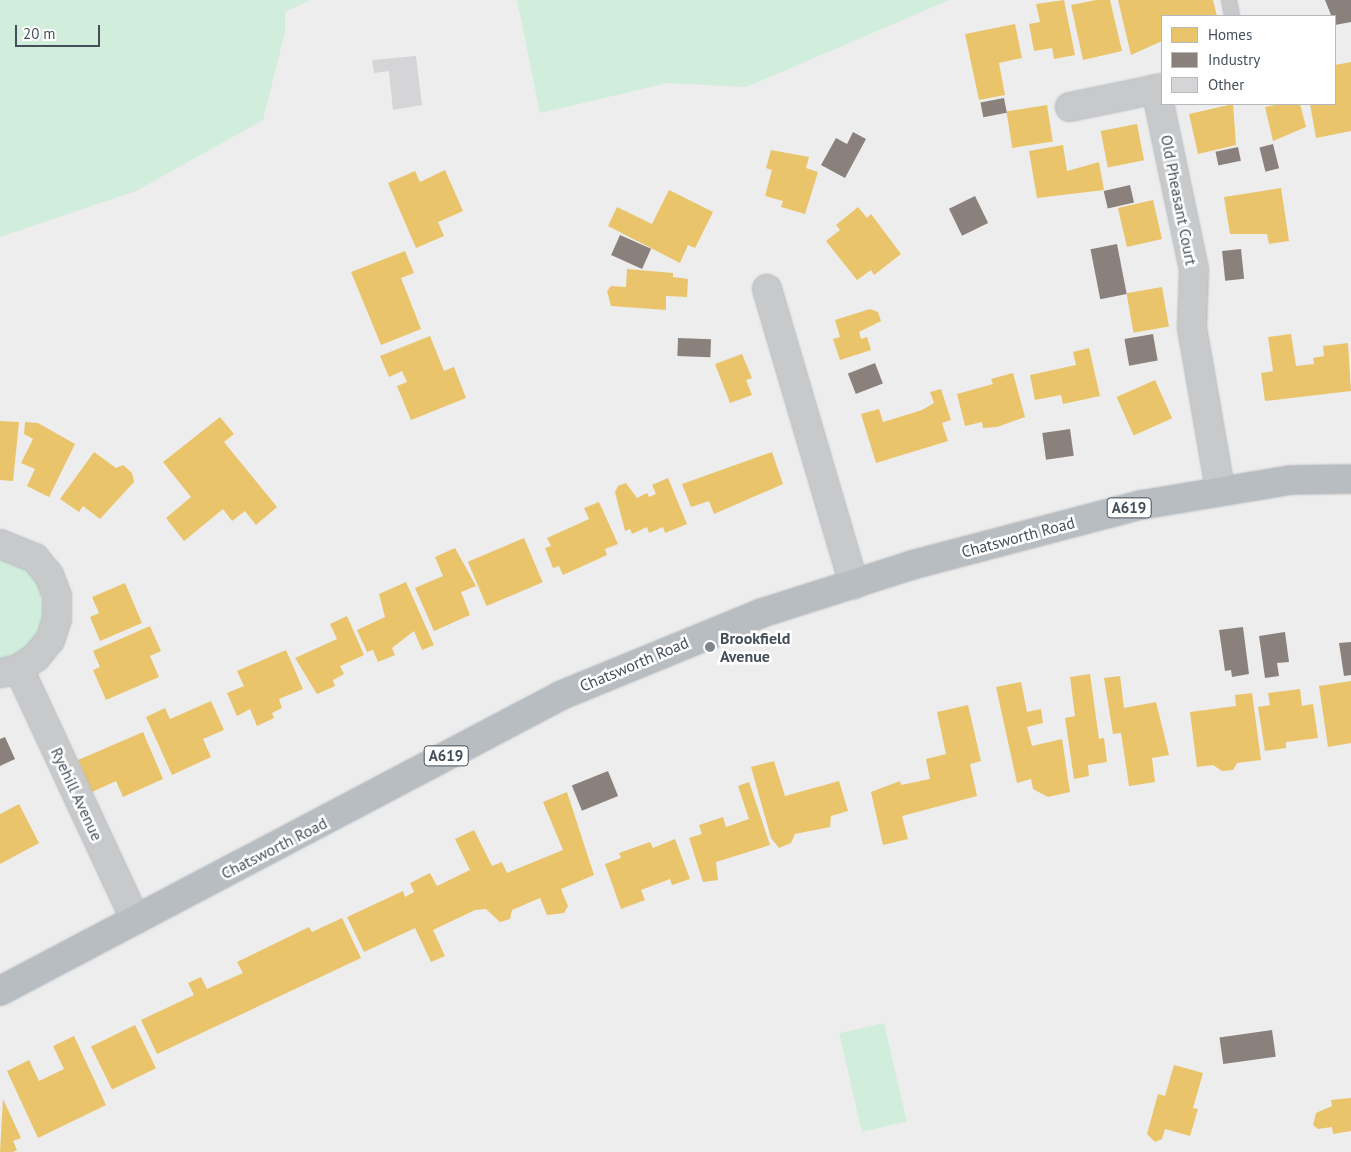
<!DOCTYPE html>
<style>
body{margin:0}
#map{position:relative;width:1351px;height:1152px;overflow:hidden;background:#eeeded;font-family:"PT Sans",sans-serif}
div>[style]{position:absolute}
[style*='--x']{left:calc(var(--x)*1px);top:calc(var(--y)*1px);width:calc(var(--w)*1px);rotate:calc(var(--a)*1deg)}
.green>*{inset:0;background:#d1eddb;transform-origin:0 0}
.homes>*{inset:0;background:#e9c46a;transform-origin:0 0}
.industry>*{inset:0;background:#8a817c;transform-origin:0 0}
.building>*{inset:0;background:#d5d5d7}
.roads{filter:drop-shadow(0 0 1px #b2b7bc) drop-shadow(0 0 1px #b2b7bc)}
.lane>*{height:14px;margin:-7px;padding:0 7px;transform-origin:7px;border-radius:7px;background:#c7c9cb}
.street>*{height:28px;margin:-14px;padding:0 14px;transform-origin:14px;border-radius:14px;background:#c7c9cb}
.highway>*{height:28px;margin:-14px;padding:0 14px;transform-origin:14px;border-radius:14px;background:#b8bdc2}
.dots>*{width:14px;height:14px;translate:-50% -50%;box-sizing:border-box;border:2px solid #fff;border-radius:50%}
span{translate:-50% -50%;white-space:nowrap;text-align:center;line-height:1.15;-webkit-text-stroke:5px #fff;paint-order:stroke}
.shield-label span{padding:1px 4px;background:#fff;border:1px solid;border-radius:4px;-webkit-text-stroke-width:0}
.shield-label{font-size:15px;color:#454f59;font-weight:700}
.street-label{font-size:16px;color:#454f59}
.poi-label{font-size:16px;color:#454f59;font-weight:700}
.left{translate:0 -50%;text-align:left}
.legend{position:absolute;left:1161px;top:15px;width:175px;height:90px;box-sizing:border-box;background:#fff;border:1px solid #b5b9bd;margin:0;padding:6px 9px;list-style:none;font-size:15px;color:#454f59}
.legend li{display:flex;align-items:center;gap:10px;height:25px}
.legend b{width:25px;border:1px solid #b5b9bd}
.scale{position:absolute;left:15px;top:25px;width:85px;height:22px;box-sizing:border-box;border:2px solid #454f59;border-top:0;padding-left:6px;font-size:15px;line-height:18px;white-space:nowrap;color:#454f59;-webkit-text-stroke:4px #fff;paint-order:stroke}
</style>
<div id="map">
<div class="green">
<div style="clip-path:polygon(0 0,310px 0,285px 12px,285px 32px,263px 120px,136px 191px,0 237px)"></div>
<div style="clip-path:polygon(517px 0,949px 0,746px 87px,668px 83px,540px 113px)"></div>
<div style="clip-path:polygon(0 557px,22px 565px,35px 577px,45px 610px,33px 642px,20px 654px,0 661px)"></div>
<div style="left:884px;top:1023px;width:101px;height:46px;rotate:77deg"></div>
</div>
<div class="homes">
<div style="clip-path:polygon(1064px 0,1075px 55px,1054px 59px,1052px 48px,1034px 51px,1029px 24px,1040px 22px,1036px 4px)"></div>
<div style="clip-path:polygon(1096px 0,1110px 0,1122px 51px,1083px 60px,1071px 5px)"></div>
<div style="clip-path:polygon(1118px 0,1213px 0,1217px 16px,1162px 16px,1162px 41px,1131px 55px)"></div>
<div style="clip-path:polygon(1015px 24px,1022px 58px,999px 63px,1005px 95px,979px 100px,965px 34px)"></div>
<div style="clip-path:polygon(1351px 62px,1351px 131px,1316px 138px,1310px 104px,1335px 104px,1335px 65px)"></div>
<div style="clip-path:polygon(1233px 104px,1236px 145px,1198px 154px,1189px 114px)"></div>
<div style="clip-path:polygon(1280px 104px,1300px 104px,1306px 127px,1273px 141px,1265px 107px)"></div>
<div style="left:1047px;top:105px;width:37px;height:41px;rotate:81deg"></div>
<div style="left:1137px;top:124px;width:37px;height:37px;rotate:79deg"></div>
<div style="clip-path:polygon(1063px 145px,1067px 171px,1099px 162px,1104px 190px,1037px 198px,1029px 151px)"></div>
<div style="clip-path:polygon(771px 150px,809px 157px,806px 168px,818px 172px,805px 214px,781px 207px,783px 201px,765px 196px,772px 170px,766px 168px)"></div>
<div style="clip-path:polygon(445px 170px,463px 211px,438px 222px,444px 236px,416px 248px,388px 183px,415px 171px,420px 182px)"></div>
<div style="clip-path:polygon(1281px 188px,1289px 241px,1269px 244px,1267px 234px,1230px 234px,1224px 197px)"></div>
<div style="clip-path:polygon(669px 190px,713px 212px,695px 248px,688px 245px,680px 263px,608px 226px,617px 207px,652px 224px)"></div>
<div style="left:1153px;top:200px;width:40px;height:36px;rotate:77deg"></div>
<div style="clip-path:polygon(858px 207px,867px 218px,871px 214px,901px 254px,874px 275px,871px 270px,857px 280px,826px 241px,840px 230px,836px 225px)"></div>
<div style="clip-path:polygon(405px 251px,414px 273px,401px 278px,421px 329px,381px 345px,351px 272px)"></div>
<div style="clip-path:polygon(627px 269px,673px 273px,673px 277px,688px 279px,687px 297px,666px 296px,666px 310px,611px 306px,607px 291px,611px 286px,626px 287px)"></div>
<div style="left:1162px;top:287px;width:40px;height:36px;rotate:80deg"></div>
<div style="clip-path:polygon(870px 309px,878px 312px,881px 321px,859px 332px,861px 339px,867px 337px,871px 350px,840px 360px,833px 339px,840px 337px,835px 320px)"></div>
<div style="clip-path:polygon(1291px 334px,1296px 366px,1314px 364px,1313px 358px,1324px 356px,1323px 346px,1348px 343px,1351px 391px,1265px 401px,1261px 373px,1273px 371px,1268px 337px)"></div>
<div style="clip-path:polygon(430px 336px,444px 371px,454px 367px,466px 398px,411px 420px,397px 386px,407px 382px,402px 371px,389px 377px,380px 356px)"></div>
<div style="clip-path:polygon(1089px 348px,1100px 396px,1063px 404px,1061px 395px,1035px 400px,1030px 375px,1076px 365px,1073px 352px)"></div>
<div style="clip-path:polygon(742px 354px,752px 378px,746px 380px,752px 395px,730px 403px,715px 364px)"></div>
<div style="clip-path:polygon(1013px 373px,1025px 417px,997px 427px,983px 428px,982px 422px,965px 426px,957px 394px,993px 384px,991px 379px)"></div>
<div style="left:1155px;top:380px;width:42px;height:42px;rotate:66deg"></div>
<div style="clip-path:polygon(941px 389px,951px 420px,942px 423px,948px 441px,876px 463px,861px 414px,879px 409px,883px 422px,922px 410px,934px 403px,930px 392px)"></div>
<div style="clip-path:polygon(220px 417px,234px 434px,224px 442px,277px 507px,256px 525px,245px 511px,232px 521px,223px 509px,184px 541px,166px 518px,191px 497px,163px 462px)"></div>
<div style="clip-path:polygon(0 421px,19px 422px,13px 481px,0 480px)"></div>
<div style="clip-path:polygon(25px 422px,38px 423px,75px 444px,49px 497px,27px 486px,35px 469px,21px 463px,33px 439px,24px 434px)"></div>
<div style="clip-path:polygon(94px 452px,116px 468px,123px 465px,132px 473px,134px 482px,100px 519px,83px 506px,79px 512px,60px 499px)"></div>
<div style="clip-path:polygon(772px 452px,783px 484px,714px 514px,709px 501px,691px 507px,682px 484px)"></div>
<div style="clip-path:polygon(668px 478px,687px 524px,665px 533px,663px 527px,649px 533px,647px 527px,632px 534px,630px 529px,625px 531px,615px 492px,618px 486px,626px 483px,637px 498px,647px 493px,649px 497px,656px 494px,652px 485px)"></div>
<div style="clip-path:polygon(599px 502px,618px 544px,605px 549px,607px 555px,563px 575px,559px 566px,553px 568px,545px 548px,551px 546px,547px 538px,589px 519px,584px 508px)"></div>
<div style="left:524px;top:538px;width:48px;height:61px;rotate:67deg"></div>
<div style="clip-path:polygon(455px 548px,476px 586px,461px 592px,470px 615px,434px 631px,415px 588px,443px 576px,435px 557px)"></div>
<div style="clip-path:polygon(406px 582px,434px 645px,422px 650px,414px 631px,392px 648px,395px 655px,378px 662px,373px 650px,367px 652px,357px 630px,385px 617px,379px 594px)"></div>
<div style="clip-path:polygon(125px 583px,142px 623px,100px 641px,90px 617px,99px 613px,92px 597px)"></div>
<div style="clip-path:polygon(347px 616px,364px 655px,340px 666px,344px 674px,333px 680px,335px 686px,317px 694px,295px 658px,337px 639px,330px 624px)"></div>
<div style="clip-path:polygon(150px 626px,161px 651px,150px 656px,159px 677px,106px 700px,93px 670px,100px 667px,93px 651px)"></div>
<div style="clip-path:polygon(286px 650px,303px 689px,279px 699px,282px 708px,272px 713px,274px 718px,257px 726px,250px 709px,237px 716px,227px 693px,244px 686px,237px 671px)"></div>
<div style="clip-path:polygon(1090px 674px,1099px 739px,1104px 738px,1107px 762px,1088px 765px,1089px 776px,1074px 779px,1065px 718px,1075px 716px,1070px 677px)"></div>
<div style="clip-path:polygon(1120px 676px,1124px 708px,1156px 702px,1169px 755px,1152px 758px,1155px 782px,1129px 786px,1121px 733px,1113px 734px,1104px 678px)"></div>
<div style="clip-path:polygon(1351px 681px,1351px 743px,1328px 747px,1319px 686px)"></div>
<div style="clip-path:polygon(1021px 682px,1027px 712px,1041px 709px,1043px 723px,1027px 727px,1032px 746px,1062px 739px,1070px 792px,1048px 797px,1033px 789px,1031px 779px,1017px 783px,996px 687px)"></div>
<div style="clip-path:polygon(1300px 689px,1302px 706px,1313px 704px,1318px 738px,1286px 742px,1286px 748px,1265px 751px,1258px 707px,1270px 705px,1268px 693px)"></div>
<div style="clip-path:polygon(1252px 693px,1261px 760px,1237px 763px,1233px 770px,1222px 771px,1213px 765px,1197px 767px,1190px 712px,1236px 706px,1235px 695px)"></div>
<div style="clip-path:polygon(211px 701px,224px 730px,203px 739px,211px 757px,172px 775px,146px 717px,165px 708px,170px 719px)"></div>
<div style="clip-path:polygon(968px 705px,981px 761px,970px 764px,977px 796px,902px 816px,908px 839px,883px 845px,871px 792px,900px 781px,901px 785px,930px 779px,926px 759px,946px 754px,937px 712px)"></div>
<div style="clip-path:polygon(143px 732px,163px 779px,123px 797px,116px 781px,92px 792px,78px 760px)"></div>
<div style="clip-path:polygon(774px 761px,785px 796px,839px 781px,848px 811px,831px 816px,830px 827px,795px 834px,791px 843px,779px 848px,771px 838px,751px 767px)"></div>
<div style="clip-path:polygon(749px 782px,770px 845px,716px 862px,718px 880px,703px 882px,689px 838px,702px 834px,699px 825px,723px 817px,726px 827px,749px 819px,738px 786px)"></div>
<div style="clip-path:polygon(567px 792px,594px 875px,561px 889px,568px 906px,564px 913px,547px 915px,540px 898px,512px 910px,510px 919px,500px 922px,486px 909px,475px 910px,433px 930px,445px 956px,431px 962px,415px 928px,364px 952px,347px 917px,403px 891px,405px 897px,414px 892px,410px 883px,430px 873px,437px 886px,470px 870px,455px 839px,474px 830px,492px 866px,502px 862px,507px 873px,563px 850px,543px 802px)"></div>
<div style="clip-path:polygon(19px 804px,39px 843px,0 864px,0 814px)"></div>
<div style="clip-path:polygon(675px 839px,690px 879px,672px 885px,670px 879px,641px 890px,645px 900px,621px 909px,605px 864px,621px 858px,619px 853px,650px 842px,653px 848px)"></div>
<div style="clip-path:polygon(342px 918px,361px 958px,157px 1054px,141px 1020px,194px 995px,188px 983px,201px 977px,207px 989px,243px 973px,237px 962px,309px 927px,312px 932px)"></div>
<div style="left:135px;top:1025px;width:48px;height:49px;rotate:64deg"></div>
<div style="clip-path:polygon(74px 1036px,106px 1105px,38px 1138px,7px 1071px,29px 1060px,39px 1081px,64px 1069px,53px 1046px)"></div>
<div style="clip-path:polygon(1174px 1065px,1203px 1073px,1193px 1108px,1198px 1109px,1190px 1136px,1165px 1129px,1162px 1139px,1155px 1142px,1147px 1134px,1158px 1094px,1165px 1096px)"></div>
<div style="clip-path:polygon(1351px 1098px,1351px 1131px,1333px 1134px,1332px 1127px,1318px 1129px,1313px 1125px,1316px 1113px,1332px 1106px,1331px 1100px)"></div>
<div style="clip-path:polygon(3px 1099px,21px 1138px,13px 1141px,17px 1150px,13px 1152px,0 1152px)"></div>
</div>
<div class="industry">
<div style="clip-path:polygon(1325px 0,1351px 0,1351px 22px,1335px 25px)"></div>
<div style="left:1004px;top:98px;width:15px;height:24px;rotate:79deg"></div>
<div style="clip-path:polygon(853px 132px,866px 139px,845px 178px,821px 165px,836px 138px,847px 144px)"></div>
<div style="left:1273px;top:144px;width:25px;height:14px;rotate:76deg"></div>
<div style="left:1238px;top:147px;width:14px;height:23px;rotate:78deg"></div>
<div style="left:1130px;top:185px;width:18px;height:27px;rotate:77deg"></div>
<div style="left:975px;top:196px;width:30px;height:29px;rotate:64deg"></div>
<div style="left:620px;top:235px;width:34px;height:22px;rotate:24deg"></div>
<div style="left:1117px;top:244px;width:51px;height:27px;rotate:79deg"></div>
<div style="left:1241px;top:249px;width:30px;height:19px;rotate:84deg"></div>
<div style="left:1153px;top:334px;width:27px;height:29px;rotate:80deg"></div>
<div style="left:678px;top:338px;width:33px;height:18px;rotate:2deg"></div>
<div style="left:875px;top:363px;width:22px;height:29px;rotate:69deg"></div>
<div style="left:1070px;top:429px;width:27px;height:28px;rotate:82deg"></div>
<div style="clip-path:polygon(1243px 627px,1249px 674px,1232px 677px,1231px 670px,1225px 671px,1219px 630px)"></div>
<div style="clip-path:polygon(1285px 632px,1289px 662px,1277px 663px,1279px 676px,1265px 678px,1259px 636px)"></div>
<div style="clip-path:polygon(1351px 642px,1351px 675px,1344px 676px,1339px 643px)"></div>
<div style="clip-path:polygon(5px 737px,15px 759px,0 766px,0 739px)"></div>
<div style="left:608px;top:771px;width:27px;height:39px;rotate:68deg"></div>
<div style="left:1272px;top:1030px;width:27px;height:53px;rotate:82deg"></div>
</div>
<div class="building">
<div style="clip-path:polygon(416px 56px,422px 105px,393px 110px,389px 71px,374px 73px,372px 60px)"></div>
</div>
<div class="roads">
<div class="lane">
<div style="--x:1229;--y:0;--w:16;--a:79"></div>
</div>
<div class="street">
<div style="--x:1156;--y:89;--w:185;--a:78.1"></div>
<div style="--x:1194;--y:270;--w:58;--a:92"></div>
<div style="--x:1192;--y:328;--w:163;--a:80.1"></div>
<div style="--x:1070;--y:107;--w:94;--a:-11.7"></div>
<div style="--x:767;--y:289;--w:308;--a:73.6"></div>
<div style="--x:0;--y:544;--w:38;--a:22"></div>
<div style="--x:35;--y:558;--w:22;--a:51"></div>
<div style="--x:49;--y:575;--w:22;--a:69"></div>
<div style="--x:57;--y:596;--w:23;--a:90"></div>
<div style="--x:57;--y:619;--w:22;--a:108"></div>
<div style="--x:50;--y:640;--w:22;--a:129"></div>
<div style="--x:36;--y:657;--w:21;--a:145"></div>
<div style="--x:19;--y:669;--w:18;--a:167"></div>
<div style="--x:19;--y:669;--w:276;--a:65.1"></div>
</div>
<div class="highway">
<div style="--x:0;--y:991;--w:635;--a:-27.78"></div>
<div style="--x:562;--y:695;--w:216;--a:-22.3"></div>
<div style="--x:762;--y:613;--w:157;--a:-17.7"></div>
<div style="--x:912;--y:565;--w:237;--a:-14.7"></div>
<div style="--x:1141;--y:505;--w:151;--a:-9.5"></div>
<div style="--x:1290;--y:480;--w:61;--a:-0.9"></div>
</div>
</div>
<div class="dots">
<div style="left:710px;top:647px;background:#80868d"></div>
</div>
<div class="shield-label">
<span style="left:1129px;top:508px">A619</span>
<span style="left:446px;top:756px">A619</span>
</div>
<div class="street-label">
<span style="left:1179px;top:200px;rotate:79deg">Old Pheasant Court</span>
<span style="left:1018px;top:537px;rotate:-15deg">Chatsworth Road</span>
<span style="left:634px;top:664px;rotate:-23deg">Chatsworth Road</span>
<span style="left:77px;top:794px;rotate:65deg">Ryehill Avenue</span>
<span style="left:274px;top:848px;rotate:-27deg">Chatsworth Road</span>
</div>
<div class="poi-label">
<span class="left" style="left:720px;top:647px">Brookfield<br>Avenue</span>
</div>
<ul class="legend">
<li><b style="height:14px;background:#e9c46a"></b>Homes</li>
<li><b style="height:14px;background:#8a817c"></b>Industry</li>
<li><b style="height:14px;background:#d5d5d7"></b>Other</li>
</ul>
<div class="scale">20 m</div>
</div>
